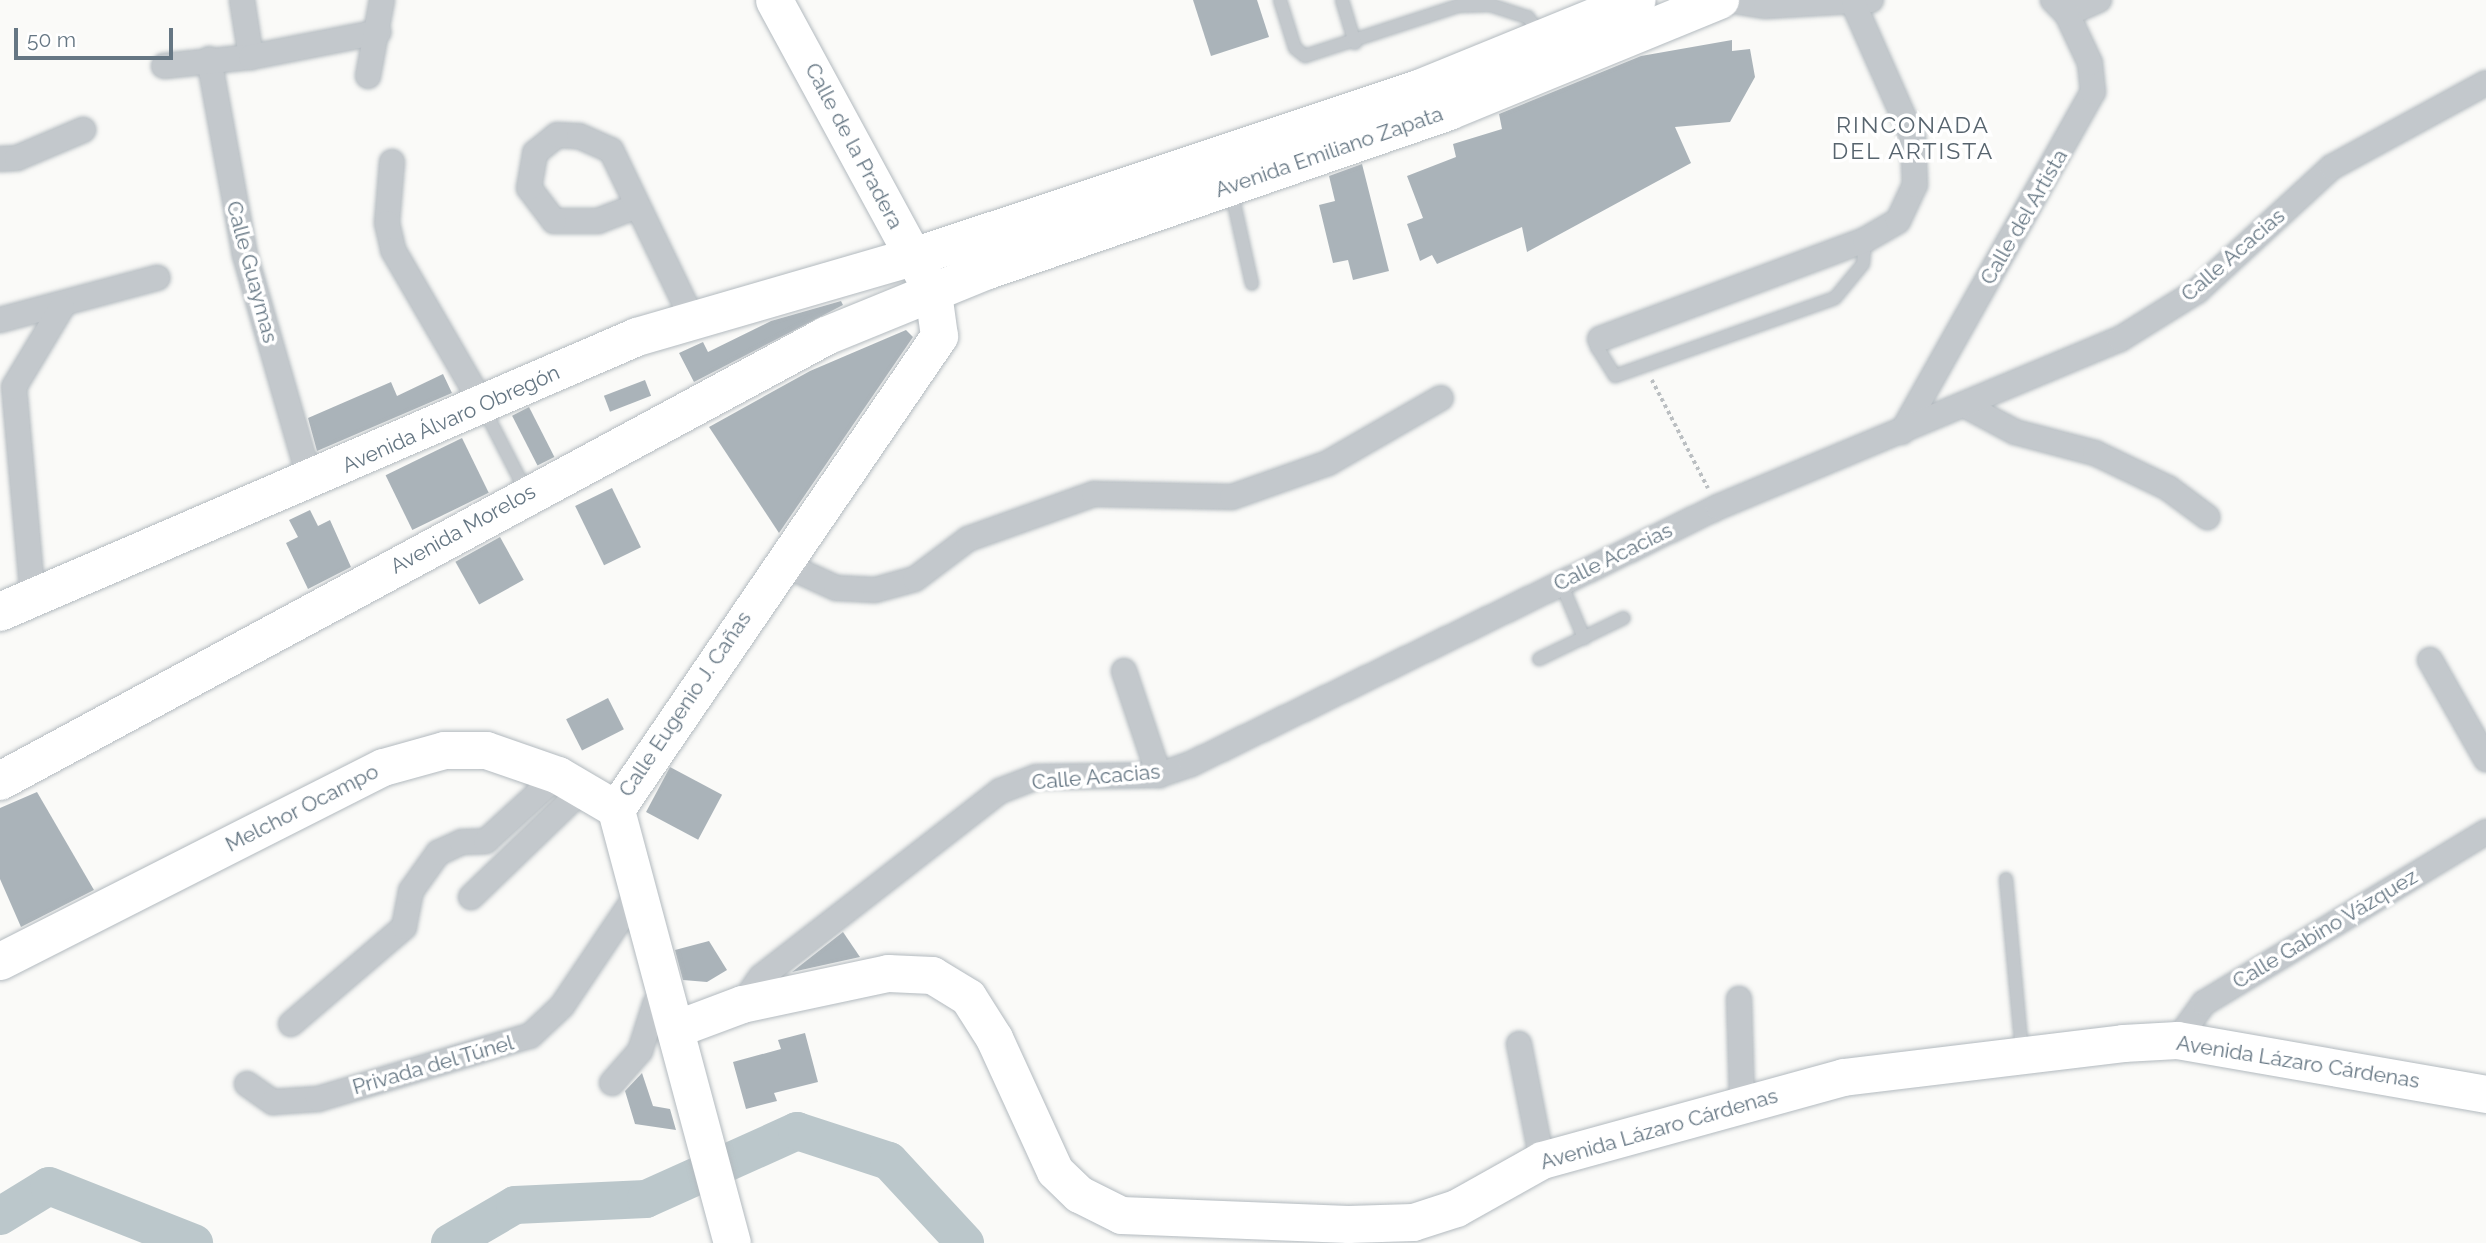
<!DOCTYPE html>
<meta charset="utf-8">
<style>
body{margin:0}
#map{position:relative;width:2486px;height:1243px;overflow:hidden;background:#fafaf8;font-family:Raleway,sans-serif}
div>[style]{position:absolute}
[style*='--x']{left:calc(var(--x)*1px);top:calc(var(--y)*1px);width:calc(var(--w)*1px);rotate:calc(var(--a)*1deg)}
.river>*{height:38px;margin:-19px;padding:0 19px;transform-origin:19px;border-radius:19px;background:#bbc7cb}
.building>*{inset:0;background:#aab3b9;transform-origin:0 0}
.path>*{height:3.5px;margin-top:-1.75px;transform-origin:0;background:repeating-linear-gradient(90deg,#bbbfc2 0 3.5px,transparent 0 7px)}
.roads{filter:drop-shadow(0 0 2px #b3babf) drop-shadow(0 0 2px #b3babf)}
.lane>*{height:12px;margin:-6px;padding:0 6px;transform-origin:6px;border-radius:6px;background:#c3c8cc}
.street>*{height:24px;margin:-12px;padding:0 12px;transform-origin:12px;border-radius:12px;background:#c3c8cc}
.secondary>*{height:37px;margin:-18.5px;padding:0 18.5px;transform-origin:18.5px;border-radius:18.5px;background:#fff}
.primary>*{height:38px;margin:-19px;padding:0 19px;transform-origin:19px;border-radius:19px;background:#fff}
span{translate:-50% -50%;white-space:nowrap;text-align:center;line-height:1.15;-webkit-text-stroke:7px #fff;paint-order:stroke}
.street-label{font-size:21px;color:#657683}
.neighbourhood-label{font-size:23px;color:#57646e;letter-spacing:2px}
.scale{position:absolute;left:14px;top:28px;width:159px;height:32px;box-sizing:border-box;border:4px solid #657683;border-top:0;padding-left:9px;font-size:21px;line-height:24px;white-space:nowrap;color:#657683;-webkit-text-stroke:5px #fff;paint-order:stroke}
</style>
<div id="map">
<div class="river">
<div style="--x:0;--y:1216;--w:57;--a:-31.5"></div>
<div style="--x:49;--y:1186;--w:156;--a:21.5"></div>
<div style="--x:450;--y:1243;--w:75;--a:-30.3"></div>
<div style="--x:515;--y:1205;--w:131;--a:-2.6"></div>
<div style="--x:646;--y:1199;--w:166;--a:-24.2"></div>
<div style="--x:797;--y:1131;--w:97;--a:18.1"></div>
<div style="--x:889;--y:1161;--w:112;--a:47.2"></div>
</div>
<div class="building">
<div style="clip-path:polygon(1193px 0,1257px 0,1269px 37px,1211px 56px)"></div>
<div style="clip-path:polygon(1732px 40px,1732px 51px,1750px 49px,1755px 77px,1730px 122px,1675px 127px,1691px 163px,1527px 252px,1522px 227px,1437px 264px,1432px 255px,1420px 261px,1407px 224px,1423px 218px,1407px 176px,1456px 157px,1453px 144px,1502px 129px,1499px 114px,1641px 56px)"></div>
<div style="clip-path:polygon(1362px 164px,1389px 271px,1353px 280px,1348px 260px,1333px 263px,1319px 205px,1335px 201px,1329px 176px)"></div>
<div style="clip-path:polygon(841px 301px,843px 305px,694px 382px,679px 353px,703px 342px,708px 352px,771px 321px)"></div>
<div style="clip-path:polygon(906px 330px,913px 337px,779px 533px,709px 427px,810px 371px)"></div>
<div style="clip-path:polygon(443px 374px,452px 393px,317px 451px,308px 418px,391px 382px,397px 396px)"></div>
<div style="left:645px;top:380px;width:17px;height:44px;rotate:69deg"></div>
<div style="left:529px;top:407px;width:56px;height:19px;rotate:63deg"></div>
<div style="left:462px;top:438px;width:61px;height:85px;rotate:64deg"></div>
<div style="left:612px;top:488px;width:66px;height:41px;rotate:64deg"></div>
<div style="clip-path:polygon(310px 510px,318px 526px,330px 520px,351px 567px,308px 589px,286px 543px,298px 537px,289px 520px)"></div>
<div style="left:500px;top:537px;width:49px;height:51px;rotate:61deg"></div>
<div style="left:608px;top:698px;width:35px;height:47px;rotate:63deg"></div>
<div style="left:670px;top:767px;width:59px;height:51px;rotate:28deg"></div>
<div style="clip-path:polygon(37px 792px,94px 890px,21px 927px,0 879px,0 808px)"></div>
<div style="clip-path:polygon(843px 932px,860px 957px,792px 972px)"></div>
<div style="clip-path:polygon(709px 941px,727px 970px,707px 982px,683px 980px,675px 950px)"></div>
<div style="clip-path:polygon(805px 1033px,818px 1082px,774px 1093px,777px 1101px,746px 1109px,733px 1062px,781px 1049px,778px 1040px)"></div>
<div style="clip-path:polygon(642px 1073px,653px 1106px,670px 1109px,676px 1130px,635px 1124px,625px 1091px)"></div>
</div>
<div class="path">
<div style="--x:1652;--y:380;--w:122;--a:62.6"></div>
</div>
<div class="roads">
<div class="lane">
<div style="--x:1280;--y:0;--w:50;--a:72.6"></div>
<div style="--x:1295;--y:48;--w:13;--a:39"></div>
<div style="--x:1305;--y:56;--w:161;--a:-18.1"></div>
<div style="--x:1458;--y:6;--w:32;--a:-2"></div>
<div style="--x:1490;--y:5;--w:40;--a:18"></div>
<div style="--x:1528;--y:17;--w:23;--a:56"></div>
<div style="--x:1342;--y:0;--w:45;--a:73.2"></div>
<div style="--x:1231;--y:190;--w:96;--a:77.4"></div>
<div style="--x:1600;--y:339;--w:9;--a:111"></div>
<div style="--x:1597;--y:347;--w:34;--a:58"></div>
<div style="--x:1615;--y:376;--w:233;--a:-19.5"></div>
<div style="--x:1835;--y:298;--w:44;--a:-50.5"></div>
<div style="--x:1863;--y:264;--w:24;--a:-85"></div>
<div style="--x:483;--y:407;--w:97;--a:62.9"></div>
<div style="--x:1561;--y:583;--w:60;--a:67.3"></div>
<div style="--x:1539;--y:659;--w:94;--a:-25.8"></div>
<div style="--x:2006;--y:879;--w:175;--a:84.7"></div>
</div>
<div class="street">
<div style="--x:242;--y:0;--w:58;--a:81"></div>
<div style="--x:1727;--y:0;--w:39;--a:9"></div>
<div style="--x:1766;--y:6;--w:105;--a:-3.3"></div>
<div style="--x:2067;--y:14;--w:35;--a:-24"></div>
<div style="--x:209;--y:59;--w:199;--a:79.6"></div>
<div style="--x:245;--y:255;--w:237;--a:73.9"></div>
<div style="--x:164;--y:66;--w:87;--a:-5.9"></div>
<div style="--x:251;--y:57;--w:130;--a:-11.1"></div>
<div style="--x:368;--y:76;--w:77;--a:-79.6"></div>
<div style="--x:0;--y:159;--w:17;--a:-3"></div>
<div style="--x:17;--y:158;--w:72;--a:-23"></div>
<div style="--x:392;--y:162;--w:61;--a:94.7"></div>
<div style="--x:387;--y:223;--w:28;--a:77"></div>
<div style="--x:393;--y:250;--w:176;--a:59.9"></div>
<div style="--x:637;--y:206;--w:42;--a:159"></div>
<div style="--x:598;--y:221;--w:44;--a:180"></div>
<div style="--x:554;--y:221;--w:41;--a:-127.1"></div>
<div style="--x:529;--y:188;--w:36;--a:-80"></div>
<div style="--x:535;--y:153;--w:28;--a:-39"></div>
<div style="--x:557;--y:135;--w:22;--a:3"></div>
<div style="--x:579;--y:136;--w:35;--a:24"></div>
<div style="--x:611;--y:150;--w:187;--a:64.3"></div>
<div style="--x:0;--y:320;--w:163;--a:-15"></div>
<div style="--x:1600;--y:339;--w:283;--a:-20.5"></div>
<div style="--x:1865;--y:240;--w:38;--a:-30"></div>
<div style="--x:1898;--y:221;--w:40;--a:-65"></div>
<div style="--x:1915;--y:185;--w:47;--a:-92.4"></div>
<div style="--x:1913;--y:138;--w:145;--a:-113.9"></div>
<div style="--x:1968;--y:407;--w:53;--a:28"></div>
<div style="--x:2015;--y:432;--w:83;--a:14.7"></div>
<div style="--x:2095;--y:453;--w:81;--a:25.6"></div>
<div style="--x:2168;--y:488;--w:49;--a:36.6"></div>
<div style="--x:1902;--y:432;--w:390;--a:-60.7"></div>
<div style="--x:2093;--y:92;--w:29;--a:-96"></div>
<div style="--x:2090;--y:63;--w:54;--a:-115.1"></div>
<div style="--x:2067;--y:14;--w:20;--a:-135"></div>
<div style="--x:779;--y:562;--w:63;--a:24.5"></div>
<div style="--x:836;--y:588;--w:39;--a:3"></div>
<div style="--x:875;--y:590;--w:41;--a:-15.4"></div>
<div style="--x:915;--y:579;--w:66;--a:-37"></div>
<div style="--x:968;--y:539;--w:134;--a:-19.7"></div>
<div style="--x:1094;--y:494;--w:138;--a:1.2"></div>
<div style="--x:1232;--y:497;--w:102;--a:-19.5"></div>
<div style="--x:1328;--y:463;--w:130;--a:-29.9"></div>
<div style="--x:33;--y:599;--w:213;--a:-95.1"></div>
<div style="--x:14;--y:387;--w:93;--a:-59"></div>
<div style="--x:2430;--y:660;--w:114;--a:60.5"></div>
<div style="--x:1124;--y:671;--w:110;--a:71.4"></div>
<div style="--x:471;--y:897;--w:154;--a:-43.9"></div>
<div style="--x:1739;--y:999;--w:104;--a:88.3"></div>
<div style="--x:742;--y:1004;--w:33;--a:-55"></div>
<div style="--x:761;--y:977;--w:303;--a:-37.9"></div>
<div style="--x:1000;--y:791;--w:39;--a:-21"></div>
<div style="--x:1036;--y:777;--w:123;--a:-0.9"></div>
<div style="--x:1159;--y:775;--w:34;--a:-19"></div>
<div style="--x:1191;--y:764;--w:586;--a:-26"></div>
<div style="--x:1718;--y:507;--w:436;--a:-22.7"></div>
<div style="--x:2120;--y:339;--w:91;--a:-31.9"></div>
<div style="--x:2197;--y:291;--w:183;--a:-42.6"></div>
<div style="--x:2332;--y:167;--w:175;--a:-28.6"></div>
<div style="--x:291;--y:1024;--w:149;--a:-40.6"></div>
<div style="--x:404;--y:927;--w:37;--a:-79"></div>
<div style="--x:411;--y:891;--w:47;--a:-54.6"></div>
<div style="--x:438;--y:853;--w:26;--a:-25"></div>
<div style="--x:462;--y:842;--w:24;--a:-2"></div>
<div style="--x:486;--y:841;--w:98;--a:-42.5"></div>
<div style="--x:2177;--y:1040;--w:46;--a:-53.9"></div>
<div style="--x:2204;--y:1003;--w:330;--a:-31.2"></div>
<div style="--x:1519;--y:1044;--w:118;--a:78.8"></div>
<div style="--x:612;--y:1083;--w:43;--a:-48.8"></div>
<div style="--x:640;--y:1051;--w:49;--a:-72.3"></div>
<div style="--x:655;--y:1004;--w:15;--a:-37"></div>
<div style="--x:247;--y:1084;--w:32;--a:35"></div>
<div style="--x:273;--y:1102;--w:45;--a:-3.8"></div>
<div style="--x:318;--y:1099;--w:221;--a:-16.6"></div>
<div style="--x:530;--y:1036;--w:44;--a:-43.2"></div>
<div style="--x:562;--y:1006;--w:136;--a:-56.1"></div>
</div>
<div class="secondary">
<div style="--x:0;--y:961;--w:429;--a:-26.9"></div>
<div style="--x:383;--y:767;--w:63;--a:-15.6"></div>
<div style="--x:444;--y:750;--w:42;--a:0"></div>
<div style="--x:486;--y:750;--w:76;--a:19.1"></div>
<div style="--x:558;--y:775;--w:67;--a:30.4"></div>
<div style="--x:678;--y:1028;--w:68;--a:-20.6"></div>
<div style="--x:742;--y:1004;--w:149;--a:-12"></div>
<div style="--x:888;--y:973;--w:44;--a:2.6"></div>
<div style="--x:932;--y:975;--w:42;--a:31.4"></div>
<div style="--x:968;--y:997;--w:49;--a:57.6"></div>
<div style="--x:994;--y:1038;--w:146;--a:65.4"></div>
<div style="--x:1055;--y:1171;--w:33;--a:44"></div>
<div style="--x:1079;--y:1194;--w:47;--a:26.6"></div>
<div style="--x:1121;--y:1215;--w:227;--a:2.3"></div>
<div style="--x:1348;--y:1224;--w:65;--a:-1.8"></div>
<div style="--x:1413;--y:1222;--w:45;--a:-18"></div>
<div style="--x:1456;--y:1208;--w:98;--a:-29.2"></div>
<div style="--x:1542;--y:1160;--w:312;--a:-15.4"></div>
<div style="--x:1843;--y:1077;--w:282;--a:-6.9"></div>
<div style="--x:2123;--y:1043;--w:54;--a:-3.2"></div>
<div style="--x:2177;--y:1040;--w:314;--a:9.9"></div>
<div style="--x:732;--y:1243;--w:449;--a:-105"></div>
<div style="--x:616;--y:809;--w:573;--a:-55.67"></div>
<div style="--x:939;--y:336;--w:43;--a:-97.9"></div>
<div style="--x:933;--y:293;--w:333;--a:-118.5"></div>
</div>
<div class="primary">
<div style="--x:0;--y:612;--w:694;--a:-23.35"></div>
<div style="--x:637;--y:337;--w:301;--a:-16.2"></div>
<div style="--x:926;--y:253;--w:520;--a:-18.4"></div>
<div style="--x:1419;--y:89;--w:235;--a:-22.2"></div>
<div style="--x:0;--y:781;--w:938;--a:-28.31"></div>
<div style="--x:826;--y:336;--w:175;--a:-22.2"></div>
<div style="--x:988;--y:270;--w:488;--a:-19"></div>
<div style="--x:1449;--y:111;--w:293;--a:-22.3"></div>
</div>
</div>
<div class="street-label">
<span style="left:854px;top:146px;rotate:62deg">Calle de la Pradera</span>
<span style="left:1329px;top:152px;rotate:-19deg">Avenida Emiliano Zapata</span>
<span style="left:2024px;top:217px;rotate:-60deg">Calle del Artista</span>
<span style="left:2233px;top:255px;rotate:-41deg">Calle Acacias</span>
<span style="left:252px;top:272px;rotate:75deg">Calle Guaymas</span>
<span style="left:451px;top:419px;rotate:-24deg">Avenida Álvaro Obregón</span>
<span style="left:463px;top:529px;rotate:-29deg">Avenida Morelos</span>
<span style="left:1613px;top:557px;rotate:-26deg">Calle Acacias</span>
<span style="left:685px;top:704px;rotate:-56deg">Calle Eugenio J. Cañas</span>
<span style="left:1096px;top:777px;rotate:-5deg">Calle Acacias</span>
<span style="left:302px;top:808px;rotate:-27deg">Melchor Ocampo</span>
<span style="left:2325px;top:929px;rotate:-31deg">Calle Gabino Vázquez</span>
<span style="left:2298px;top:1062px;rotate:9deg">Avenida Lázaro Cárdenas</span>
<span style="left:433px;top:1065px;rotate:-16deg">Privada del Túnel</span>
<span style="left:1659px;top:1129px;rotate:-16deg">Avenida Lázaro Cárdenas</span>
</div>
<div class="neighbourhood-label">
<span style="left:1913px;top:138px">RINCONADA<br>DEL ARTISTA</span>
</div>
<div class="scale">50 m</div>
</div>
